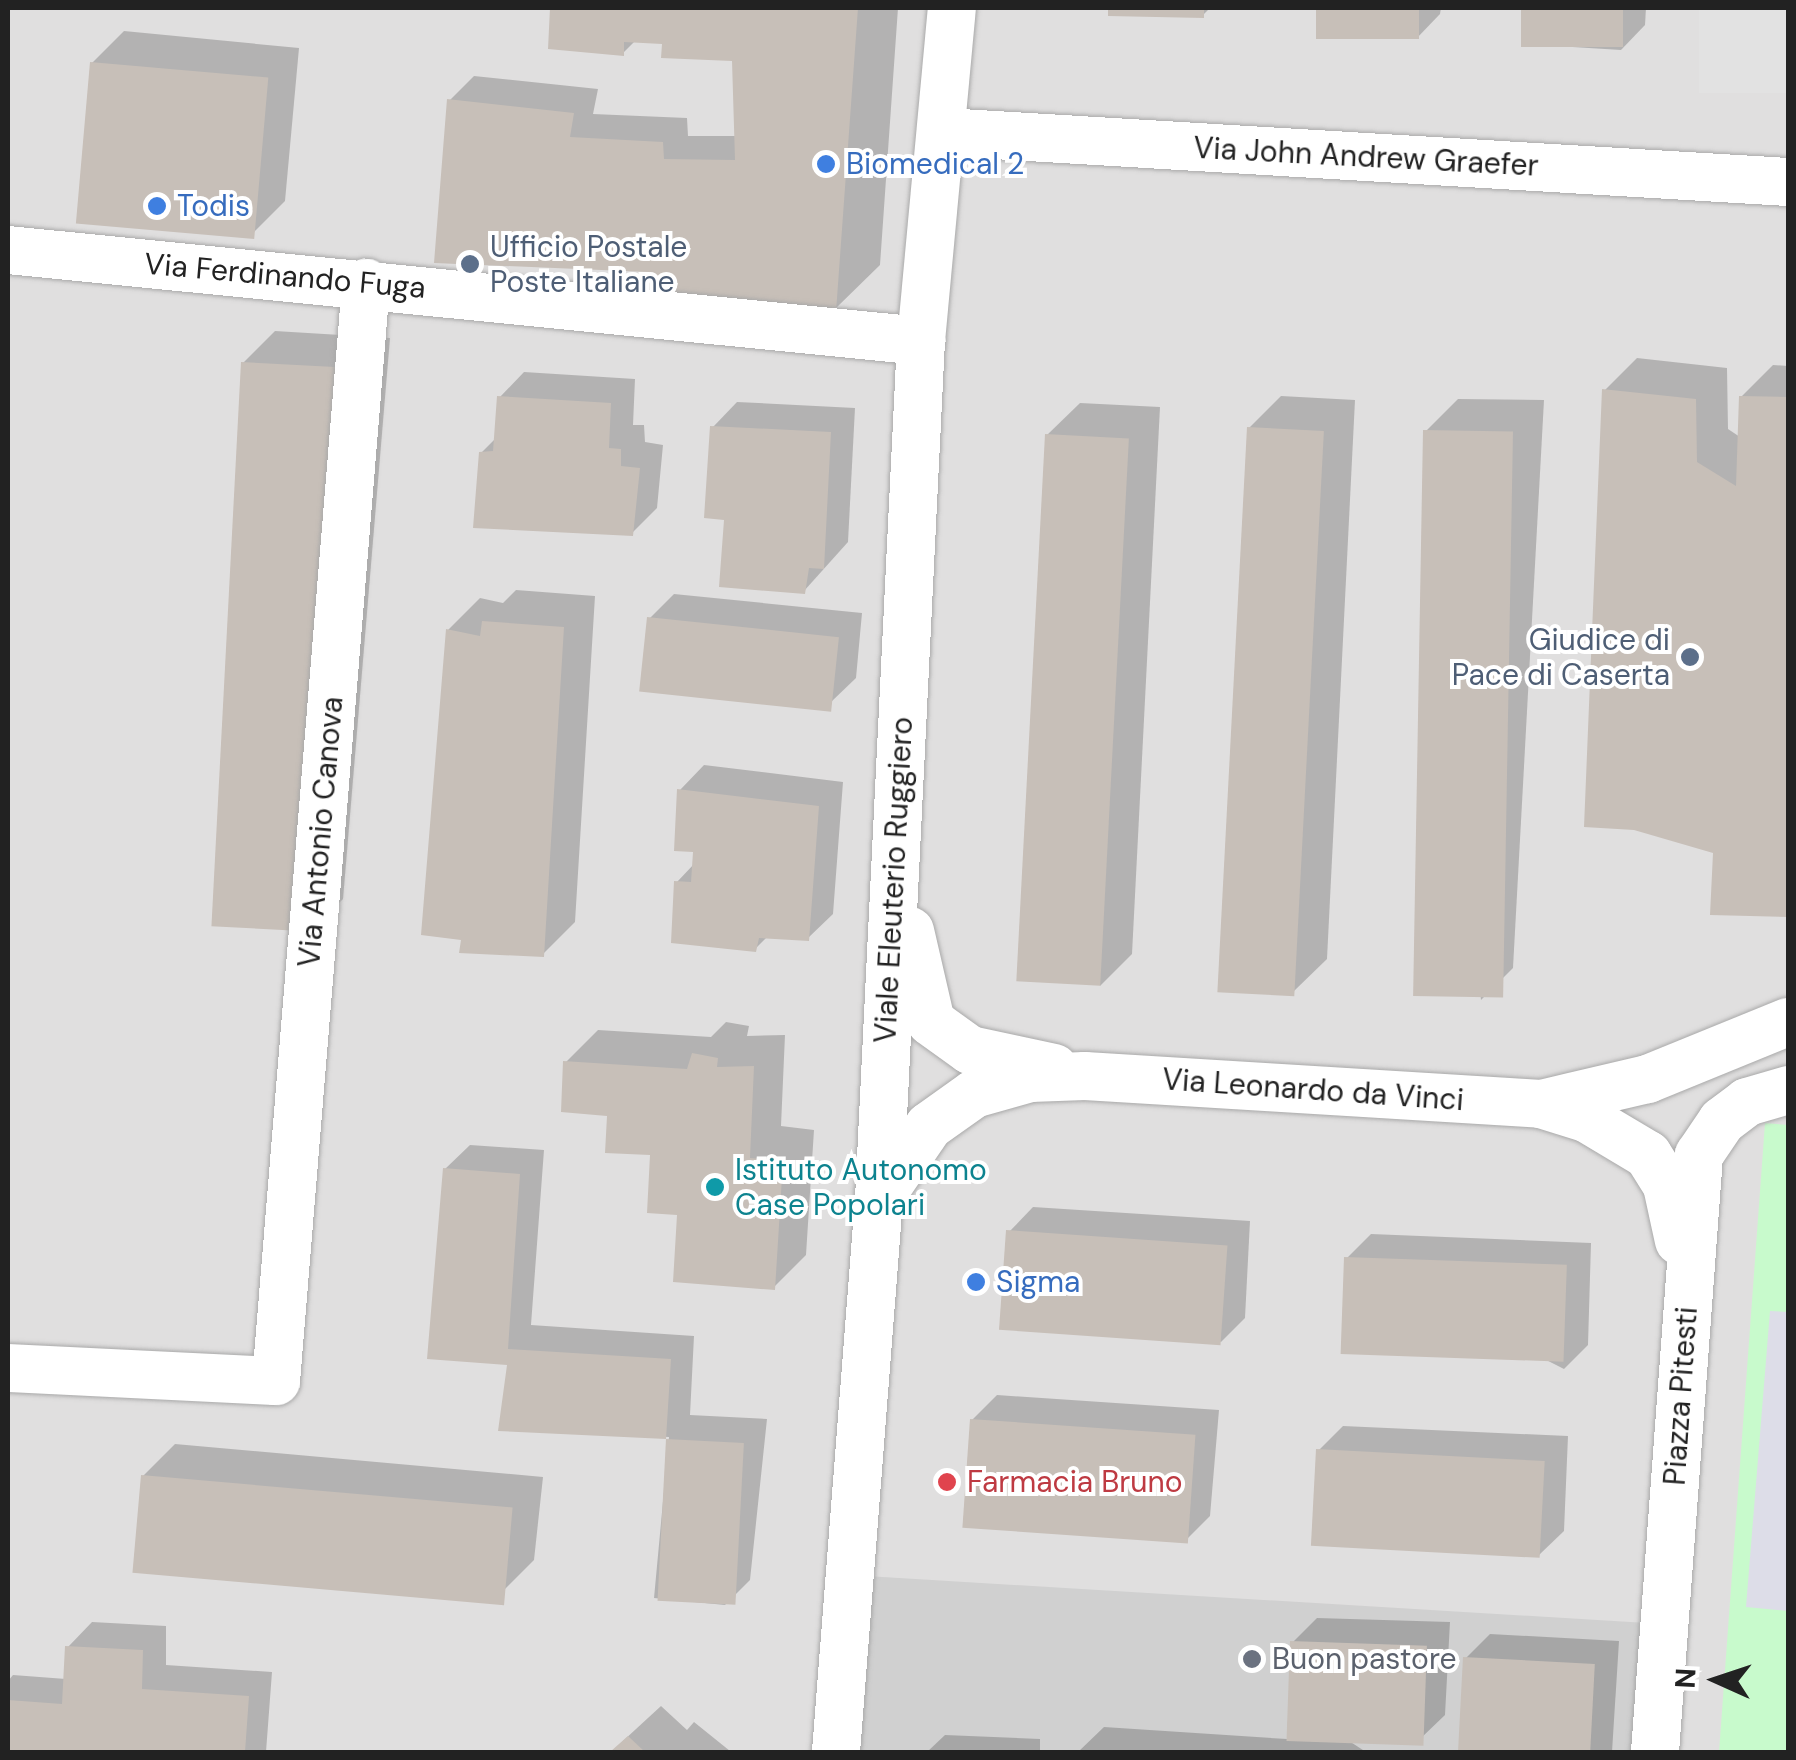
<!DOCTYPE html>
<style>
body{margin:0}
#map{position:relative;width:1796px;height:1760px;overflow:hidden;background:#f2efe9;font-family:"DM Sans",sans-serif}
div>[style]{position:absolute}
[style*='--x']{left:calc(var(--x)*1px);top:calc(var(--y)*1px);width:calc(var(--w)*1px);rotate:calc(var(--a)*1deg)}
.residential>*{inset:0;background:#e0dfdf;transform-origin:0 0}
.religious>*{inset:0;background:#d0d0d0}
.park>*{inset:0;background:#c8facc}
.parking>*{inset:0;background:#e2e2e2;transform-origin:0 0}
.plaza>*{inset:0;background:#dddde8}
.shadow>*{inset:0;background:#0003}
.building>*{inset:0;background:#c7bfb8;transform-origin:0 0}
.roads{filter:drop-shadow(0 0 2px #a9a9a9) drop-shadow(0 0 2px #a9a9a9)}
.minor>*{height:48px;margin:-24px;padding:0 24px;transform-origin:24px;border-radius:24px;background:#fff}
.dots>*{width:28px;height:28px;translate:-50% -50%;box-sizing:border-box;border:5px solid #fff;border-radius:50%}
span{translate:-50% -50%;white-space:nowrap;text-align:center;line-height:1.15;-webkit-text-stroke:8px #fff;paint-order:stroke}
.street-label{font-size:30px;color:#222}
.shop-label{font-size:30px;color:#366cbe}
.left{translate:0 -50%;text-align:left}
.service-label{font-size:30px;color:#4e5e75}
.right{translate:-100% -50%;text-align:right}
.culture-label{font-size:30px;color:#0d838f}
.health-label{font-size:30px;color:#be3a42}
.worship-label{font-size:30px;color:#5b616d}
.frame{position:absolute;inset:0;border:10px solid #222;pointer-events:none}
.north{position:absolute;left:1666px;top:1630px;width:100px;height:100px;-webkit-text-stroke:8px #fff;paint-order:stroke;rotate:273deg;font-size:28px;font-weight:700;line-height:40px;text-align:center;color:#222}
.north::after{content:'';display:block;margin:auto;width:35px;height:45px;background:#222;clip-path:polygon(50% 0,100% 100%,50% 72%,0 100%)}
</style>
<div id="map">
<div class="residential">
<div style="left:8px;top:8px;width:1780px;height:1744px"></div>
</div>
<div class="religious">
<div style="clip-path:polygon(850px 1575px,1663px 1624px,1655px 1752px,836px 1752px)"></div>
</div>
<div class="park">
<div style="clip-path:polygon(1765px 1123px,1788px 1125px,1788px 1752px,1719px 1752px)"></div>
</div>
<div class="parking">
<div style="left:1699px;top:8px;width:89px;height:85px"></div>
</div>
<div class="plaza">
<div style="clip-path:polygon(1770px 1311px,1788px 1312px,1788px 1611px,1746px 1607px)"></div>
</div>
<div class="shadow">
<div style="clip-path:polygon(552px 8px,898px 8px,880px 265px,835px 309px,651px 270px,449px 101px,474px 76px,598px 89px,593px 114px,687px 118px,688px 136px,737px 136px,735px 59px,664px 41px,636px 40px,623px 53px,550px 47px)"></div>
<div style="clip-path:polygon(1111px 8px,1210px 8px,1203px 15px,1110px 14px)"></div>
<div style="clip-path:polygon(1319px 8px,1441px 8px,1440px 14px,1416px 39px,1317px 37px)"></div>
<div style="clip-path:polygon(1524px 8px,1646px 8px,1645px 25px,1621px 50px,1522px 44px)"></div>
<div style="clip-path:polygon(124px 31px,299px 48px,285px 201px,253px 233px,92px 63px)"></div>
<div style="clip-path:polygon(275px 331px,390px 338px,343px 899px,311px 931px,243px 363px)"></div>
<div style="clip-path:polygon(1637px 358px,1727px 368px,1728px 429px,1740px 437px,1741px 397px,1773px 365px,1788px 366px,1788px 915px,1713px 912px,1716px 851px,1605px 390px)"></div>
<div style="clip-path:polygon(524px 372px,635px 379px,633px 425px,644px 425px,645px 442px,663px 445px,657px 508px,632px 533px,481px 453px,496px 438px,500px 397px)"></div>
<div style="clip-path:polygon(1281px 396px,1355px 400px,1327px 959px,1294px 991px,1249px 428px)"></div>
<div style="clip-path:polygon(1458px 399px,1544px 400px,1513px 968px,1481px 1000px,1426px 431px)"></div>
<div style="clip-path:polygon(737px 402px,855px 408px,848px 542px,804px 591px,726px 518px,713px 427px)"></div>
<div style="clip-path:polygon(1080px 403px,1160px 407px,1132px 954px,1100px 986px,1047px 435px)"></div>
<div style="clip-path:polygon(516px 590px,595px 596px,575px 922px,543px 954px,448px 630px,480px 598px,503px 603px)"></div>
<div style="clip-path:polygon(674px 594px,862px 613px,856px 678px,831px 702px,650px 618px)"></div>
<div style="clip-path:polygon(704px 765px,843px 782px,833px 914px,808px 938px,768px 936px,755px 949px,677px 882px,694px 864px,695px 850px,680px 790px)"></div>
<div style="clip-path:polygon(726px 1022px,749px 1026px,747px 1036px,785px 1035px,781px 1126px,814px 1130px,806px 1255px,774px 1287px,679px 1213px,653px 1153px,610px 1114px,566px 1062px,598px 1030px,711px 1037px)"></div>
<div style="clip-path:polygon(470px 1145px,544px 1150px,531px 1325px,694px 1336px,690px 1415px,767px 1419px,750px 1580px,725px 1605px,654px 1598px,669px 1437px,501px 1429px,510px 1363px,445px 1169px)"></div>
<div style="clip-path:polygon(1033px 1207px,1250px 1221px,1245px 1318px,1221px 1342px,1009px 1232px)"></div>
<div style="clip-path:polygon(1371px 1234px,1591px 1243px,1588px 1345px,1564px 1369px,1346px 1259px)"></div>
<div style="clip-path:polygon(997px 1395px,1219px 1410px,1210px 1516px,1186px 1540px,972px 1420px)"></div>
<div style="clip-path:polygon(1343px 1426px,1568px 1436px,1564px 1531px,1539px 1555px,1319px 1450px)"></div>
<div style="clip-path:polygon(175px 1444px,543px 1477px,534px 1560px,502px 1592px,143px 1476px)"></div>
<div style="clip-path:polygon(1317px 1618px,1450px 1622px,1445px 1715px,1420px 1739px,1346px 1739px,1366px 1752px,1078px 1752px,1104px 1727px,1287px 1739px,1292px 1643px)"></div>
<div style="clip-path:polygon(92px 1622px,166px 1626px,166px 1665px,272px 1672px,266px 1752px,8px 1752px,8px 1681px,13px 1675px,66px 1679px,68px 1647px)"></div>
<div style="clip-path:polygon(1490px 1634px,1619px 1641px,1612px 1752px,1460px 1752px,1465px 1659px)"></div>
<div style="clip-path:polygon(661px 1706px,687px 1730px,694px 1722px,730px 1751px,611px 1752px)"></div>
<div style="clip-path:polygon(945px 1735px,1040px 1739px,1040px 1752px,927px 1752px)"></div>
</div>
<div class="building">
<div style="clip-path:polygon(550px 8px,858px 8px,836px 312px,646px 290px,648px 272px,434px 263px,447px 99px,574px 113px,570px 137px,663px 142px,664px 159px,735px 160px,732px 61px,661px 58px,662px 44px,624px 42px,624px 56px,548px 49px)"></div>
<div style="clip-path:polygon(1108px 8px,1204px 8px,1204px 18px,1108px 16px)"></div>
<div style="left:1316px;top:8px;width:103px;height:31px"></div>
<div style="left:1521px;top:8px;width:102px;height:39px"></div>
<div style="left:90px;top:62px;width:179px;height:162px;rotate:5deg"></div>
<div style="left:241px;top:362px;width:118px;height:565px;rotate:3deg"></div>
<div style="clip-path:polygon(1602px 389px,1696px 399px,1697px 462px,1736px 486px,1739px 396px,1788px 397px,1788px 917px,1710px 915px,1713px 853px,1634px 830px,1584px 827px)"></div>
<div style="clip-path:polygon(497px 396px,611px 403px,609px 448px,621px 449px,621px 466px,640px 468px,633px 536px,473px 528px,479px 452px,493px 451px)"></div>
<div style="clip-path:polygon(710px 426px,831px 432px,824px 569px,809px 568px,805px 594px,719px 587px,724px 520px,704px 518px)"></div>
<div style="left:1247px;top:427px;width:77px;height:566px;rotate:3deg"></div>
<div style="left:1423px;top:430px;width:90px;height:566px;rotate:1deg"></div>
<div style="left:1045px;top:434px;width:84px;height:548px;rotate:3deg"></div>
<div style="left:647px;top:617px;width:193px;height:75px;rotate:6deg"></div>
<div style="clip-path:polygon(482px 621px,564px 627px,544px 957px,459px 953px,461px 940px,421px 935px,446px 629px,480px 636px)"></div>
<div style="clip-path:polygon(677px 789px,819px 806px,809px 941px,759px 938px,756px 952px,671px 943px,674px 881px,691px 882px,693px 852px,674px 851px)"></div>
<div style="clip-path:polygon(692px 1053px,718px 1058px,717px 1067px,754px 1066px,750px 1158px,783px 1161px,775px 1290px,673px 1282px,677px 1215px,647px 1213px,650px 1155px,605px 1153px,607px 1116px,561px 1112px,563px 1061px,687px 1069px)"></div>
<div style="clip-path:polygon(443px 1168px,520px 1174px,508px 1349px,671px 1359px,666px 1439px,498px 1431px,507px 1365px,427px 1359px)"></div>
<div style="left:1006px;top:1230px;width:222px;height:100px;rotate:4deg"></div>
<div style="left:1344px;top:1257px;width:223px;height:97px;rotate:2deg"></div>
<div style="left:970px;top:1419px;width:226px;height:109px;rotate:4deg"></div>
<div style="left:666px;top:1439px;width:78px;height:162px;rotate:3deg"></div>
<div style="left:1316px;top:1449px;width:229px;height:97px;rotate:3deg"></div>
<div style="left:141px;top:1475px;width:373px;height:98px;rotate:5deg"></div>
<div style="left:1290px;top:1641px;width:137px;height:100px;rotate:2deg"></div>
<div style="clip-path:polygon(65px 1646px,143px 1650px,142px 1689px,249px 1696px,245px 1752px,8px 1752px,8px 1700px,62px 1704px)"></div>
<div style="left:1463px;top:1657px;width:132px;height:95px;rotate:3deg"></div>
<div style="clip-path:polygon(628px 1736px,645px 1752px,610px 1752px)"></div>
</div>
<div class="roads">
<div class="minor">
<div style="--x:944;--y:132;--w:845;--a:3.39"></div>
<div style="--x:8;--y:250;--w:918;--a:5.69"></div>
<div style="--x:910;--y:931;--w:93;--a:77"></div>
<div style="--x:931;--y:1022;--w:48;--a:35.7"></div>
<div style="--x:970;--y:1050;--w:86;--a:12.1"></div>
<div style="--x:1541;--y:1104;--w:47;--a:17.3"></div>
<div style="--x:1586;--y:1118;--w:72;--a:30.8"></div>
<div style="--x:1648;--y:1155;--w:36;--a:58"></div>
<div style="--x:1667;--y:1186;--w:56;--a:77.7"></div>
<div style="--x:879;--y:1199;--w:88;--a:-55.6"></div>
<div style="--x:929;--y:1126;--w:55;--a:-35.4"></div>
<div style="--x:974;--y:1094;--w:58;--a:-15.9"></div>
<div style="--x:1030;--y:1078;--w:55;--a:-2.1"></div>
<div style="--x:1085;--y:1076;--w:457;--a:3.5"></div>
<div style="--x:1541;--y:1104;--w:110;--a:-13.2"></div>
<div style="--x:1648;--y:1079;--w:151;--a:-22.2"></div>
<div style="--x:8;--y:1368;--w:268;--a:2.8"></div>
<div style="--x:276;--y:1381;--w:1102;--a:-85.31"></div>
<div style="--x:836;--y:1752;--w:555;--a:-85.55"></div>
<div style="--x:879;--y:1199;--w:859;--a:-87.2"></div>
<div style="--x:921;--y:341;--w:334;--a:-84.7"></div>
<div style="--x:1655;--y:1752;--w:599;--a:-85.78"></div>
<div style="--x:1699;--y:1155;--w:41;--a:-55.9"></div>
<div style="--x:1722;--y:1121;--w:31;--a:-37"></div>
<div style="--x:1747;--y:1102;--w:43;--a:-16.3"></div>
</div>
</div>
<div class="dots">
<div style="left:826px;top:164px;background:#3f7fe0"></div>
<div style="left:157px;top:206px;background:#3f7fe0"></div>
<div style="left:470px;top:264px;background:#5c6f8a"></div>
<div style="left:1690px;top:657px;background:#5c6f8a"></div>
<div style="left:715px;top:1187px;background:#0f9aa8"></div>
<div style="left:976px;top:1282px;background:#3f7fe0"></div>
<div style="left:947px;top:1482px;background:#e0444e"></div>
<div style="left:1252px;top:1659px;background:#6b7280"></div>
</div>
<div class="street-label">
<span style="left:1366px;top:157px;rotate:3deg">Via John Andrew Graefer</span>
<span style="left:285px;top:276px;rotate:5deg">Via Ferdinando Fuga</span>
<span style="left:321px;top:832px;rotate:-85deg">Via Antonio Canova</span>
<span style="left:894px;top:880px;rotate:-87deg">Viale Eleuterio Ruggiero</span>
<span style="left:1313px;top:1090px;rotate:4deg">Via Leonardo da Vinci</span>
<span style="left:1681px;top:1396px;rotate:-86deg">Piazza Pitesti</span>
</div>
<div class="shop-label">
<span class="left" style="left:846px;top:164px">Biomedical 2</span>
<span class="left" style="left:177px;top:206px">Todis</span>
<span class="left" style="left:996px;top:1282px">Sigma</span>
</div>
<div class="service-label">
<span class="left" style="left:490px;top:264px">Ufficio Postale<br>Poste Italiane</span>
<span class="right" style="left:1670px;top:657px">Giudice di<br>Pace di Caserta</span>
</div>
<div class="culture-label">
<span class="left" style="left:735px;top:1187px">Istituto Autonomo<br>Case Popolari</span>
</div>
<div class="health-label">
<span class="left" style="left:967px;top:1482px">Farmacia Bruno</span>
</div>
<div class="worship-label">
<span class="left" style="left:1272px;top:1659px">Buon pastore</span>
</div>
<div class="frame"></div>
<div class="north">N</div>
</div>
